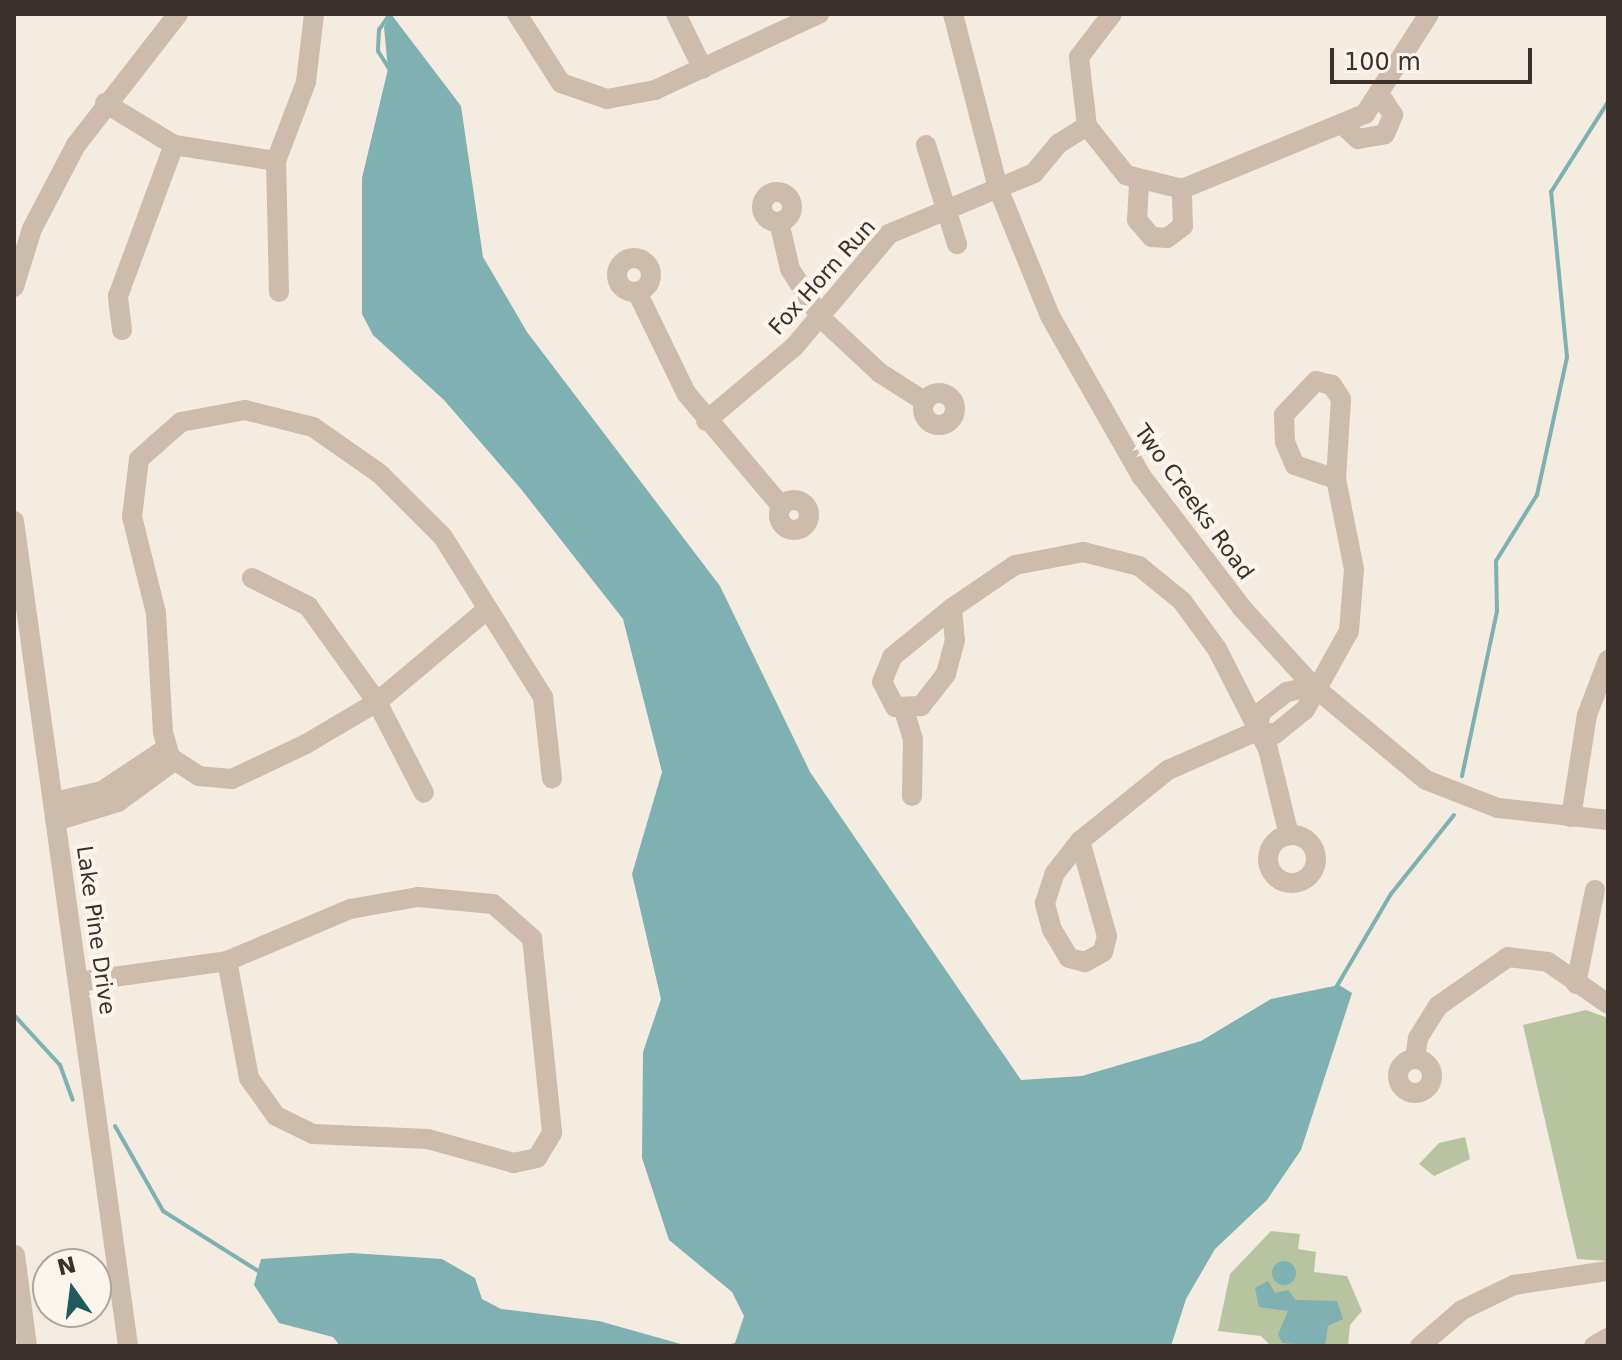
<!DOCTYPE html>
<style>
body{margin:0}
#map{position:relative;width:1622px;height:1360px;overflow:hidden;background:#f4ebe1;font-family:"DejaVu Sans",sans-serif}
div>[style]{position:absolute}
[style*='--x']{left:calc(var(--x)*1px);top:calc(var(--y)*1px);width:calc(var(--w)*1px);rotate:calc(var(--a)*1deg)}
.green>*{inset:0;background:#b8c4a0}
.water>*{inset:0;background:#7fb0b2}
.round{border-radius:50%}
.stream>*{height:4px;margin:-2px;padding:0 2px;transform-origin:2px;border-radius:2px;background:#7fb0b2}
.minor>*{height:20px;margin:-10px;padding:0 10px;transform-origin:10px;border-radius:10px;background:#cdbbac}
.minor>.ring{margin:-10px;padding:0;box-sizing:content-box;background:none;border:20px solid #cdbbac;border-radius:50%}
span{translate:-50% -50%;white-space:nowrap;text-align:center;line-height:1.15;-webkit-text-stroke:8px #fbf5ee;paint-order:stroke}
.street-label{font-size:22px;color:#3b302b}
.frame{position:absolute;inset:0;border:16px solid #3b302b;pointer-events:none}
.north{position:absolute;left:32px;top:1248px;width:80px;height:80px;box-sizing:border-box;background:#fbf5ee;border:2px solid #aea6a0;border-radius:50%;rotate:346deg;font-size:22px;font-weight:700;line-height:32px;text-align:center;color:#3b302b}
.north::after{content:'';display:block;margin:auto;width:28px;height:36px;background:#1f5a5e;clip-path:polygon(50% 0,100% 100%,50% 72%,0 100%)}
.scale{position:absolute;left:1330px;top:48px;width:202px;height:36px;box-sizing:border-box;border:4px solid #3b302b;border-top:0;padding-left:10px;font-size:24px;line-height:28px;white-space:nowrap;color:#3b302b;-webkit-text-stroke:6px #fbf5ee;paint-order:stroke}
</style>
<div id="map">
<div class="green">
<div style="clip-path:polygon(1586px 1010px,1608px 1018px,1608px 1261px,1577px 1259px,1523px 1025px)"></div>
<div style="clip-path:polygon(1465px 1137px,1470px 1159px,1434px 1176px,1419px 1164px,1439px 1143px)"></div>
<div style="clip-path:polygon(1271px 1231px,1300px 1234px,1298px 1249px,1316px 1252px,1314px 1272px,1347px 1276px,1362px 1311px,1350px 1325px,1348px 1346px,1271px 1346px,1261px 1336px,1218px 1331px,1230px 1274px)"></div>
</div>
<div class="water">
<div style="clip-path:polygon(391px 14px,461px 106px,483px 257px,527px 332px,720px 586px,810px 772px,1021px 1080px,1082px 1076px,1201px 1041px,1271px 999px,1339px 985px,1352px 993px,1301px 1150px,1267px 1200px,1215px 1249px,1186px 1299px,1171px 1346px,723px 1346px,735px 1343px,744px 1316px,732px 1292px,669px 1240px,642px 1158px,643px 1052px,661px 999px,632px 874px,662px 772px,623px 619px,521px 489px,444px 400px,373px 335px,362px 314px,362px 178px,388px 69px,384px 27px)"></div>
<div style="clip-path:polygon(352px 1253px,442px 1259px,475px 1278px,482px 1299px,501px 1309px,599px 1321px,688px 1346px,340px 1346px,333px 1337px,279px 1323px,254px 1285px,261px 1259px)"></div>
<div class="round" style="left:1272px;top:1261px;width:24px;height:24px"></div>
<div style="clip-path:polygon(1268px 1281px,1275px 1293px,1288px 1290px,1296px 1300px,1337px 1301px,1343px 1319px,1328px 1326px,1325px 1346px,1282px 1343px,1278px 1334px,1288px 1311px,1259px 1307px,1255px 1288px)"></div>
</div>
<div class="stream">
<div style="--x:390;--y:14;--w:19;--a:125"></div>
<div style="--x:379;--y:30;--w:21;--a:93"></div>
<div style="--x:378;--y:51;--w:25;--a:58"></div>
<div style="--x:1462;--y:776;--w:169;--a:-78"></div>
<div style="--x:1497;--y:611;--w:50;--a:-91.1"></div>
<div style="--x:1496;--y:561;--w:78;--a:-58.2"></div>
<div style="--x:1537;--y:495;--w:141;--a:-77.7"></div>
<div style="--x:1567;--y:357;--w:166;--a:-95.5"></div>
<div style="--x:1551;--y:192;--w:107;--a:-57.7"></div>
<div style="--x:1334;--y:991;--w:113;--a:-59.6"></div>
<div style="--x:1391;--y:894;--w:101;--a:-51.4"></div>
<div style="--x:14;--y:1015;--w:68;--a:47.4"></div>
<div style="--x:60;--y:1065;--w:37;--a:70"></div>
<div style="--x:115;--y:1126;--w:98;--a:60.5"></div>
<div style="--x:163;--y:1211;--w:115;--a:32.2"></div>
</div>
<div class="minor">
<div style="--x:517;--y:14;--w:82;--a:57.5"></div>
<div style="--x:561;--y:83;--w:49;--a:19.2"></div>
<div style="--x:607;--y:99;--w:49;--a:-10.6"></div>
<div style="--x:655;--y:90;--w:181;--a:-24.9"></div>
<div style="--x:676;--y:14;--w:61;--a:63.9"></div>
<div style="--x:953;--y:14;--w:180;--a:75.5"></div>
<div style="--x:998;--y:188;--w:138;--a:67.9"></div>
<div style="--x:1050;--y:316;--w:185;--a:60.3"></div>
<div style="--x:1142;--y:477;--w:165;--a:52.6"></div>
<div style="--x:1242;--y:608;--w:105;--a:47.7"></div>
<div style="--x:1313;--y:686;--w:147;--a:39.8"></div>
<div style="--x:1426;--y:780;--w:77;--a:21.3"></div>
<div style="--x:1498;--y:808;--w:111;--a:6.2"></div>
<div style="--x:1112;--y:14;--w:54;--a:127.5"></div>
<div style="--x:1079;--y:57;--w:69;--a:83.4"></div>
<div style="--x:1087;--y:126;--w:63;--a:51.5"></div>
<div style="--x:1126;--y:175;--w:58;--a:14"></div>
<div style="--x:1182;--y:189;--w:198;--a:-22.3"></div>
<div style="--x:1365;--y:114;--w:119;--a:-57.4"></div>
<div style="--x:105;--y:103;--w:81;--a:31.3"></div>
<div style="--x:174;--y:145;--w:103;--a:8.9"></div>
<div style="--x:1345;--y:127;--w:18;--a:43"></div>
<div style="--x:1358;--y:139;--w:27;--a:-10"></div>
<div style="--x:1385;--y:134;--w:21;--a:-67"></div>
<div style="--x:1393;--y:115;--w:20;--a:-123"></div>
<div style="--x:926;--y:145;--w:104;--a:72.6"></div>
<div style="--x:1139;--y:183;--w:37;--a:93"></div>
<div style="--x:1137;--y:220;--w:23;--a:49"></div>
<div style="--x:1152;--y:237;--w:15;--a:4"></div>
<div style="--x:1167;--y:238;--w:20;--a:-37"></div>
<div style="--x:1183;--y:226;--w:37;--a:-92"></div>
<div class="ring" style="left:762px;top:192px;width:10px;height:10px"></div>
<div style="--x:779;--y:222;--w:48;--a:76.8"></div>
<div style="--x:790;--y:269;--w:58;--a:57.7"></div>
<div style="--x:821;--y:318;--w:81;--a:43"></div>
<div style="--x:880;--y:373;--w:52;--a:32.5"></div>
<div class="ring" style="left:617px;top:258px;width:14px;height:14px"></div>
<div style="--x:14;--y:287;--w:61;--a:-72.8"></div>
<div style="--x:32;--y:229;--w:95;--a:-62.4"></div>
<div style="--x:76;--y:145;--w:166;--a:-52.1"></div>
<div style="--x:279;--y:292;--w:131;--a:-91.3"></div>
<div style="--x:276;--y:161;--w:85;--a:-69.2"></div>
<div style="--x:306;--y:82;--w:68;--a:-83.3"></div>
<div style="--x:637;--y:292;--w:112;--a:64.1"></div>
<div style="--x:686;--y:393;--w:148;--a:49.9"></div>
<div style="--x:122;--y:330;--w:34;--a:-97"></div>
<div style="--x:118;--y:296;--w:161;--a:-69.7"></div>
<div class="ring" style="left:923px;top:393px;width:12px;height:12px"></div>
<div style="--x:706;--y:421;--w:115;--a:-40.1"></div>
<div style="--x:794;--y:347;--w:148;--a:-49.9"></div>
<div style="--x:889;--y:234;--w:157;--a:-22.8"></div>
<div style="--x:1034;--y:173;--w:38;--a:-50"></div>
<div style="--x:1058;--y:144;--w:34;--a:-32"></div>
<div class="ring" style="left:779px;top:500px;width:10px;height:10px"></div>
<div style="--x:14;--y:521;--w:833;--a:82.13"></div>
<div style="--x:252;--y:578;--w:63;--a:26.6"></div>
<div style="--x:308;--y:606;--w:118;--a:54.3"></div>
<div style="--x:377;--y:702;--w:102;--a:62.7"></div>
<div style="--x:952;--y:608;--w:32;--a:85"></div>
<div style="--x:955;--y:640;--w:35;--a:105"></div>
<div style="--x:946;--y:674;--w:41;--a:128"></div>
<div style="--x:921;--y:706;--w:26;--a:178"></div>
<div style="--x:895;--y:707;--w:28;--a:-117"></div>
<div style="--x:882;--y:682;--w:27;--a:-68"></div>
<div style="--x:892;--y:657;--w:77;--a:-39.2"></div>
<div style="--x:952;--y:608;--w:76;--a:-34.3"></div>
<div style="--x:1015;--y:565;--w:69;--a:-10.8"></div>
<div style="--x:1083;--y:552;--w:58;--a:14"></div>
<div style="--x:1139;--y:566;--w:55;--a:39.1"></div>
<div style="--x:1182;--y:601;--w:59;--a:53.9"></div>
<div style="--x:1217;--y:649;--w:112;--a:63"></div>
<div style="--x:1268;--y:749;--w:89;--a:76.3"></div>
<div style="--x:484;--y:612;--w:140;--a:139.9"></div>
<div style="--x:377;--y:702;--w:82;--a:149.4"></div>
<div style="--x:306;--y:744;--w:82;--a:154.7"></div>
<div style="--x:232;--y:779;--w:33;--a:-175"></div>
<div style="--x:199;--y:776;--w:35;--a:-147"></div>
<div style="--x:170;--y:757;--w:26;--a:-106"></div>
<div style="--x:163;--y:732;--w:119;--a:-93.4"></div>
<div style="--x:156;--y:613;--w:99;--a:-104"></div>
<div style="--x:132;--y:517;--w:58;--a:-83.1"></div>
<div style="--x:139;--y:459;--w:56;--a:-41.4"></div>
<div style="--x:181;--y:422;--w:65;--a:-10.6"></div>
<div style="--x:245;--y:410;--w:70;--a:14"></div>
<div style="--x:313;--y:427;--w:82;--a:35"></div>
<div style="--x:380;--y:474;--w:89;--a:45"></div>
<div style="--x:443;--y:537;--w:189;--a:58"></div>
<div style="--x:543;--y:697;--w:82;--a:83.7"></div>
<div style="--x:904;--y:710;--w:30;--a:73"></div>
<div style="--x:913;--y:739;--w:57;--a:91"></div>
<div style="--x:1257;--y:731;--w:19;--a:-78"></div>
<div style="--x:1261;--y:712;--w:33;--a:-38"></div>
<div style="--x:1287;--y:692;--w:27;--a:-13"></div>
<div style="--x:54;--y:802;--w:49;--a:-12.9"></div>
<div style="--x:102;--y:791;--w:78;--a:-33.5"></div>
<div style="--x:1571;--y:817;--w:103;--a:-81.1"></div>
<div style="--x:1587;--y:715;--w:59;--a:-69.1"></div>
<div style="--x:56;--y:821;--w:65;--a:-17"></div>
<div style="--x:118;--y:802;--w:69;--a:-36.2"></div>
<div class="ring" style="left:1268px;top:835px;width:28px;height:28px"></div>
<div style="--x:1080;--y:841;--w:99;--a:74.1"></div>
<div style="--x:1107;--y:936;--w:16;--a:104"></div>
<div style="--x:1103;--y:952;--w:21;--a:151"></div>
<div style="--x:1085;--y:962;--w:16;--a:-166"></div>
<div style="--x:1069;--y:958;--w:33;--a:-121"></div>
<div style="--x:1052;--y:930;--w:28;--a:-105"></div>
<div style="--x:1045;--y:903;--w:32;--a:-72"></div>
<div style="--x:1055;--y:873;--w:41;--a:-52"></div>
<div style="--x:1080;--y:841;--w:113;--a:-38.9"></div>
<div style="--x:1168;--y:770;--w:97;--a:-23.7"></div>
<div style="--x:1257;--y:731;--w:18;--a:9"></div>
<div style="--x:1275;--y:734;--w:38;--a:-39"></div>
<div style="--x:1305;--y:710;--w:90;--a:-60.9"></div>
<div style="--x:1349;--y:631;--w:62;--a:-85.4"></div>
<div style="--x:1354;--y:569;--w:92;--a:-101.3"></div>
<div style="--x:1336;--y:479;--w:80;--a:-86.4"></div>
<div style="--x:1341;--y:399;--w:17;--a:-123"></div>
<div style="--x:1332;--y:385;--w:16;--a:-166"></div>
<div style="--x:1316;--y:381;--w:47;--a:133.3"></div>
<div style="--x:1284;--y:415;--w:27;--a:88"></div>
<div style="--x:1285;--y:442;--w:25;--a:67"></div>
<div style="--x:1295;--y:465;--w:43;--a:18.9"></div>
<div style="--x:418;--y:897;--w:75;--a:5.3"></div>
<div style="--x:493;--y:904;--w:52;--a:41.1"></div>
<div style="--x:532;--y:938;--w:196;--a:84.1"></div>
<div style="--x:552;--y:1133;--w:29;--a:121"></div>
<div style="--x:537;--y:1158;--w:24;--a:168"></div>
<div style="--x:514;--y:1163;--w:89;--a:-164.4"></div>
<div style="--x:428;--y:1139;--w:115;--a:-177.5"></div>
<div style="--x:313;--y:1134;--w:41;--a:-154.1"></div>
<div style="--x:276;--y:1116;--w:47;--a:-125.4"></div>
<div style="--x:249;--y:1078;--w:119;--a:-100.6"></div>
<div style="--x:227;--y:961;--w:134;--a:-22.9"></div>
<div style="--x:350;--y:909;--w:69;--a:-10"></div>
<div style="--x:78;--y:982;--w:150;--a:-8"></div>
<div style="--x:1576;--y:984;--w:96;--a:-78.6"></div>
<div style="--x:1415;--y:1059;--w:21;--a:-82"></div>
<div style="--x:1418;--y:1038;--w:38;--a:-58"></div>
<div style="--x:1438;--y:1006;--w:85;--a:-35"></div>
<div style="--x:1508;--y:957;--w:40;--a:7.1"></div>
<div style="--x:1548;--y:962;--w:73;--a:35"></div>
<div class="ring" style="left:1398px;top:1059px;width:14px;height:14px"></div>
<div style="--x:15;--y:1255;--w:92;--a:82.5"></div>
<div style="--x:1420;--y:1346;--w:55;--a:-40.6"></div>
<div style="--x:1462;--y:1310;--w:58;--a:-25.7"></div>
<div style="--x:1514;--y:1285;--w:95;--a:-8.5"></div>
<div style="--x:1594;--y:1346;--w:16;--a:-30"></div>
</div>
<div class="street-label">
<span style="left:822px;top:277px;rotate:-48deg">Fox Horn Run</span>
<span style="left:1194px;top:502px;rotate:54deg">Two Creeks Road</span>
<span style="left:96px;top:930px;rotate:82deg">Lake Pine Drive</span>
</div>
<div class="frame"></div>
<div class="north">N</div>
<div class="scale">100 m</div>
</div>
